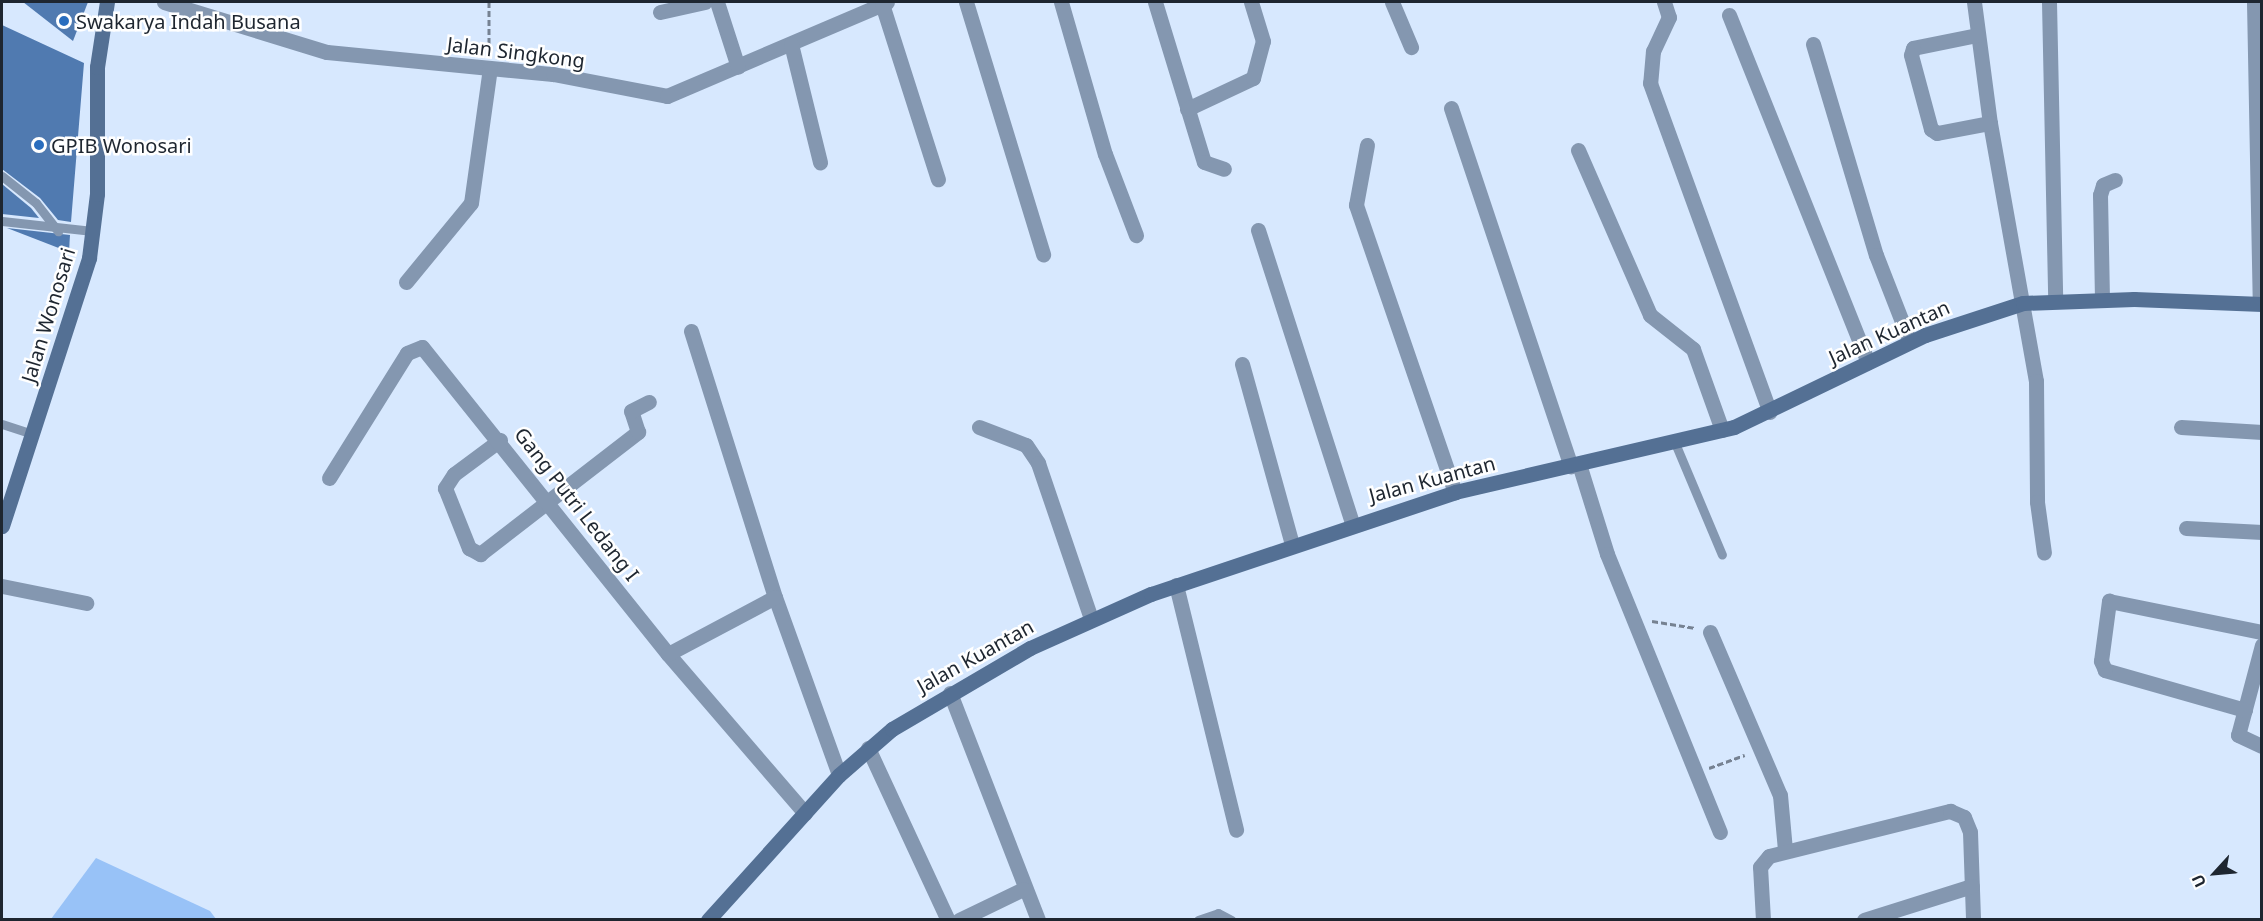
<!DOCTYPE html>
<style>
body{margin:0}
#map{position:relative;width:2263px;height:921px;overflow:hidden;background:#d7e8fe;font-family:"Noto Sans",sans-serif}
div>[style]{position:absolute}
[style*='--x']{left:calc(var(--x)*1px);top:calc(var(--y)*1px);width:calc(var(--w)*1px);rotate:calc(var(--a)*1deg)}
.green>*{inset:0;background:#98c2f7}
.building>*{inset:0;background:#507ab0}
.path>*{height:3px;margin-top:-1.5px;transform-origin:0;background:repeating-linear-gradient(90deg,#768292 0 6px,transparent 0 9px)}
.lane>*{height:9px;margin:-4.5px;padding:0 4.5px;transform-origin:4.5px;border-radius:4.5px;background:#8497b0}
.street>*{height:15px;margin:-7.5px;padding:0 7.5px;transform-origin:7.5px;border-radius:7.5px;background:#8497b0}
.secondary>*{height:15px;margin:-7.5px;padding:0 7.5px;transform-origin:7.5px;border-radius:7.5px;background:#547094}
.dots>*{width:16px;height:16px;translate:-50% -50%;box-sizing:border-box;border:3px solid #fff;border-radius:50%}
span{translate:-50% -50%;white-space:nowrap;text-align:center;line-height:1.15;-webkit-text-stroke:5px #fff;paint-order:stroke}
.poi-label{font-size:20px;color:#1e2630}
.left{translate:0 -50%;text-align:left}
.street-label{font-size:20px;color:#1e2630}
.frame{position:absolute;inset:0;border:3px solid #1e2630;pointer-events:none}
.north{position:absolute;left:2185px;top:843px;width:60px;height:60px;-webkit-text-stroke:4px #fff;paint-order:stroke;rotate:244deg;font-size:16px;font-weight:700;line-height:24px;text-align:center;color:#1e2630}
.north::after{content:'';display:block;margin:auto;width:21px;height:27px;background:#1e2630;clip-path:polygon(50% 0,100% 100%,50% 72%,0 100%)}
</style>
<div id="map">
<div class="green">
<div style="clip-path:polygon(96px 858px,210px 911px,216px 919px,51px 919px)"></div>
</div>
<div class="building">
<div style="clip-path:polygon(23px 2px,88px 2px,73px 41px)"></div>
<div style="clip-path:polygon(2px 25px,84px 63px,71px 222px,58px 220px,40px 198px,2px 169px)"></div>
<div style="clip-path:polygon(2px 184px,31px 208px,39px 218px,2px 214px)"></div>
<div style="clip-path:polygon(7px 228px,70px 235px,69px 252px)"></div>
</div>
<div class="path">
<div style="--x:489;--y:2;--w:52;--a:90"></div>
<div style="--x:1652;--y:621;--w:44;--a:9.2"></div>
<div style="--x:1709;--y:768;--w:38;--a:-20"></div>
</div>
<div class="lane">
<div style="--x:2;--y:176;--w:43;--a:38.5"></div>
<div style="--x:36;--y:203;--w:36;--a:52"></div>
<div style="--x:2;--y:221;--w:91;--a:6.3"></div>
<div style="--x:2;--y:424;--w:33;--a:18"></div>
<div style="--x:1675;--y:443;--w:121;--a:67.2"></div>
<div style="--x:1198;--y:920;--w:21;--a:-19"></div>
<div style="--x:1218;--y:913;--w:15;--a:28"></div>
</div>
<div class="street">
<div style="--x:164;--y:2;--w:170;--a:17.1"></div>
<div style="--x:327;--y:52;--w:227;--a:5.6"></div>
<div style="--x:553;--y:74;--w:116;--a:10.9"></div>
<div style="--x:667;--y:96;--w:239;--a:-23.1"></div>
<div style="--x:717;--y:2;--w:68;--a:72.1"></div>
<div style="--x:966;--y:2;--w:264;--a:73"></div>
<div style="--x:1061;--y:2;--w:158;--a:73.9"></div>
<div style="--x:1105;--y:154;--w:87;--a:69.1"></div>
<div style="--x:1155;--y:2;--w:167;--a:73"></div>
<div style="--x:1204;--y:162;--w:21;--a:19"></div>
<div style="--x:1392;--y:2;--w:49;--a:67.1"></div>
<div style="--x:1664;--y:2;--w:16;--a:72"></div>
<div style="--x:1669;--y:17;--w:38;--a:115"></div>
<div style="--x:1653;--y:51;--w:32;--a:95"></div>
<div style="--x:1650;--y:83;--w:350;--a:70"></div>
<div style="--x:1974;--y:2;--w:122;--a:82.5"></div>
<div style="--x:1990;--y:123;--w:262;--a:79.9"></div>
<div style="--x:2036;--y:381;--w:121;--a:89.5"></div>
<div style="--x:2037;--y:502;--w:51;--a:82.2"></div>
<div style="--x:2049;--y:2;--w:298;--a:88.8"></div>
<div style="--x:2254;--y:2;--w:301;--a:88.9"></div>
<div style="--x:882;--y:4;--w:184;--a:72.3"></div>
<div style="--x:660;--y:12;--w:46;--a:-12.5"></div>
<div style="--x:1729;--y:15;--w:374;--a:68.2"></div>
<div style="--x:1977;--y:35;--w:65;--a:168.5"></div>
<div style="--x:1913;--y:48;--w:7;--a:106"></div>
<div style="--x:1911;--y:55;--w:77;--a:74.9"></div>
<div style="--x:1931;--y:129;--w:7;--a:34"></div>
<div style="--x:1937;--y:133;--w:54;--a:-10.7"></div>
<div style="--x:791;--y:44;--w:122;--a:76.2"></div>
<div style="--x:1813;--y:44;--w:220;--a:73.4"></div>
<div style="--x:1876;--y:255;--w:93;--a:68.7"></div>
<div style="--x:1451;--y:108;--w:378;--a:71.5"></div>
<div style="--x:1187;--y:109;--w:73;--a:-25.2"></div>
<div style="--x:1253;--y:78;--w:38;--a:-75"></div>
<div style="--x:1263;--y:41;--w:41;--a:-107.1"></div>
<div style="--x:1367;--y:145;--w:61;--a:100.4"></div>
<div style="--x:1356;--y:205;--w:304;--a:71"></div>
<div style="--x:1578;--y:150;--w:180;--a:66.4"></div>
<div style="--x:1650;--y:315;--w:55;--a:38.3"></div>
<div style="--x:1693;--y:349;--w:86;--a:70.3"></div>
<div style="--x:1258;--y:230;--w:307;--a:72.2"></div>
<div style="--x:406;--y:282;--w:102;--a:-50.6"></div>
<div style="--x:471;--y:203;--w:136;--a:-82"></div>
<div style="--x:2102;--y:299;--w:104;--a:-91.1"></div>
<div style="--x:2100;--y:195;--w:10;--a:-73"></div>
<div style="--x:2103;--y:185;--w:13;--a:-23"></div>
<div style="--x:691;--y:331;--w:279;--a:72.5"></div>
<div style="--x:775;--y:597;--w:189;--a:70.2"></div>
<div style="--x:1242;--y:364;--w:187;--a:74.5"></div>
<div style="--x:979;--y:427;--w:50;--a:21"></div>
<div style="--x:1026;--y:445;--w:22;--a:56"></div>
<div style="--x:1038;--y:463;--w:165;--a:71.2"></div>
<div style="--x:2181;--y:427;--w:81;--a:3.5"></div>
<div style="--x:500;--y:440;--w:57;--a:143.5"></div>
<div style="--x:454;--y:474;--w:17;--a:123"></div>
<div style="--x:445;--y:488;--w:65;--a:68.2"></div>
<div style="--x:469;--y:548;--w:13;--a:29"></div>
<div style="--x:480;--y:554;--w:200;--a:-37.7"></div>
<div style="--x:638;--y:432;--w:22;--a:-108"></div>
<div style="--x:631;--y:411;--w:20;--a:-27"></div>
<div style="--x:1579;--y:464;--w:94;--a:72.7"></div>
<div style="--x:1607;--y:554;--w:300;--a:67.9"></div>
<div style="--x:329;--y:478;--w:147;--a:-58"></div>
<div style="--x:407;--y:353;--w:16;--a:-22"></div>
<div style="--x:422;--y:347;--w:393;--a:51.3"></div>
<div style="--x:668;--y:654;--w:210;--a:49.3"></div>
<div style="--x:2186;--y:528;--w:76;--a:3"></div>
<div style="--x:1176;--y:585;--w:252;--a:76.2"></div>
<div style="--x:2;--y:586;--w:86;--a:11.4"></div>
<div style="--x:1710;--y:632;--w:177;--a:66.8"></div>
<div style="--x:1780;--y:795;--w:55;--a:84.8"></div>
<div style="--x:2262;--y:645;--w:93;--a:104.9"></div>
<div style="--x:2238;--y:735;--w:26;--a:25"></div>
<div style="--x:668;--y:654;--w:121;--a:-28"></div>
<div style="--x:950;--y:693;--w:243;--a:68.8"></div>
<div style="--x:2245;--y:710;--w:146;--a:-164.1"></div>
<div style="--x:2105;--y:670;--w:10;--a:-114"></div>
<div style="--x:2101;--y:661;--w:61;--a:-82.4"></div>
<div style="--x:2109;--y:601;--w:156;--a:11.5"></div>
<div style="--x:868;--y:748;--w:190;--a:65.1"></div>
<div style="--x:959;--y:920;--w:71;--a:-25.8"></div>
<div style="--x:1763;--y:920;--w:53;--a:-93.2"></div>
<div style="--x:1760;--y:867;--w:14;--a:-51"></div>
<div style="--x:1769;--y:856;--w:187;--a:-14"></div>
<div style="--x:1950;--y:811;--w:15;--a:23"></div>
<div style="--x:1964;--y:817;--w:16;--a:68"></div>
<div style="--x:1970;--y:832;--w:88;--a:88"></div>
<div style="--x:1864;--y:920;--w:113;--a:-17.5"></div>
</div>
<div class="secondary">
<div style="--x:2;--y:526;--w:282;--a:-72"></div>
<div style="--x:89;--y:258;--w:64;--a:-82.9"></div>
<div style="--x:97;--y:194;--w:127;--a:-90"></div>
<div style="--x:97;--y:67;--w:66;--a:-81.3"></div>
<div style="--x:708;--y:920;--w:195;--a:-47.9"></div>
<div style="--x:839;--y:775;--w:70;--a:-41"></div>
<div style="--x:892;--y:729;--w:160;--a:-30.4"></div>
<div style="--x:1030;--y:648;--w:133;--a:-24.1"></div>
<div style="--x:1151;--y:594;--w:321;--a:-18.5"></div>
<div style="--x:1455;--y:492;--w:286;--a:-13.1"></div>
<div style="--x:1734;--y:427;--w:212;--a:-25.7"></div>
<div style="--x:1925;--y:335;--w:103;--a:-18.1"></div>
<div style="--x:2023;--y:303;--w:111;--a:-2.1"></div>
<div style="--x:2134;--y:299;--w:128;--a:2.2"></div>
</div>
<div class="dots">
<div style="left:64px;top:21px;background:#296dbe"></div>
<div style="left:39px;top:145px;background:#296dbe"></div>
</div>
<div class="poi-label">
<span class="left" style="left:76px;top:21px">Swakarya Indah Busana</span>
<span class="left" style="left:51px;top:145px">GPIB Wonosari</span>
</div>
<div class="street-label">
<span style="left:516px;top:52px;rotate:7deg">Jalan Singkong</span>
<span style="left:48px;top:315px;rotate:-73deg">Jalan Wonosari</span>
<span style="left:1889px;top:332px;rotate:-24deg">Jalan Kuantan</span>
<span style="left:1432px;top:479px;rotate:-15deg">Jalan Kuantan</span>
<span style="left:577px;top:504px;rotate:52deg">Gang Putri Ledang I</span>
<span style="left:975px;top:656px;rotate:-29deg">Jalan Kuantan</span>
</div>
<div class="frame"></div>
<div class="north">U</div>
</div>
